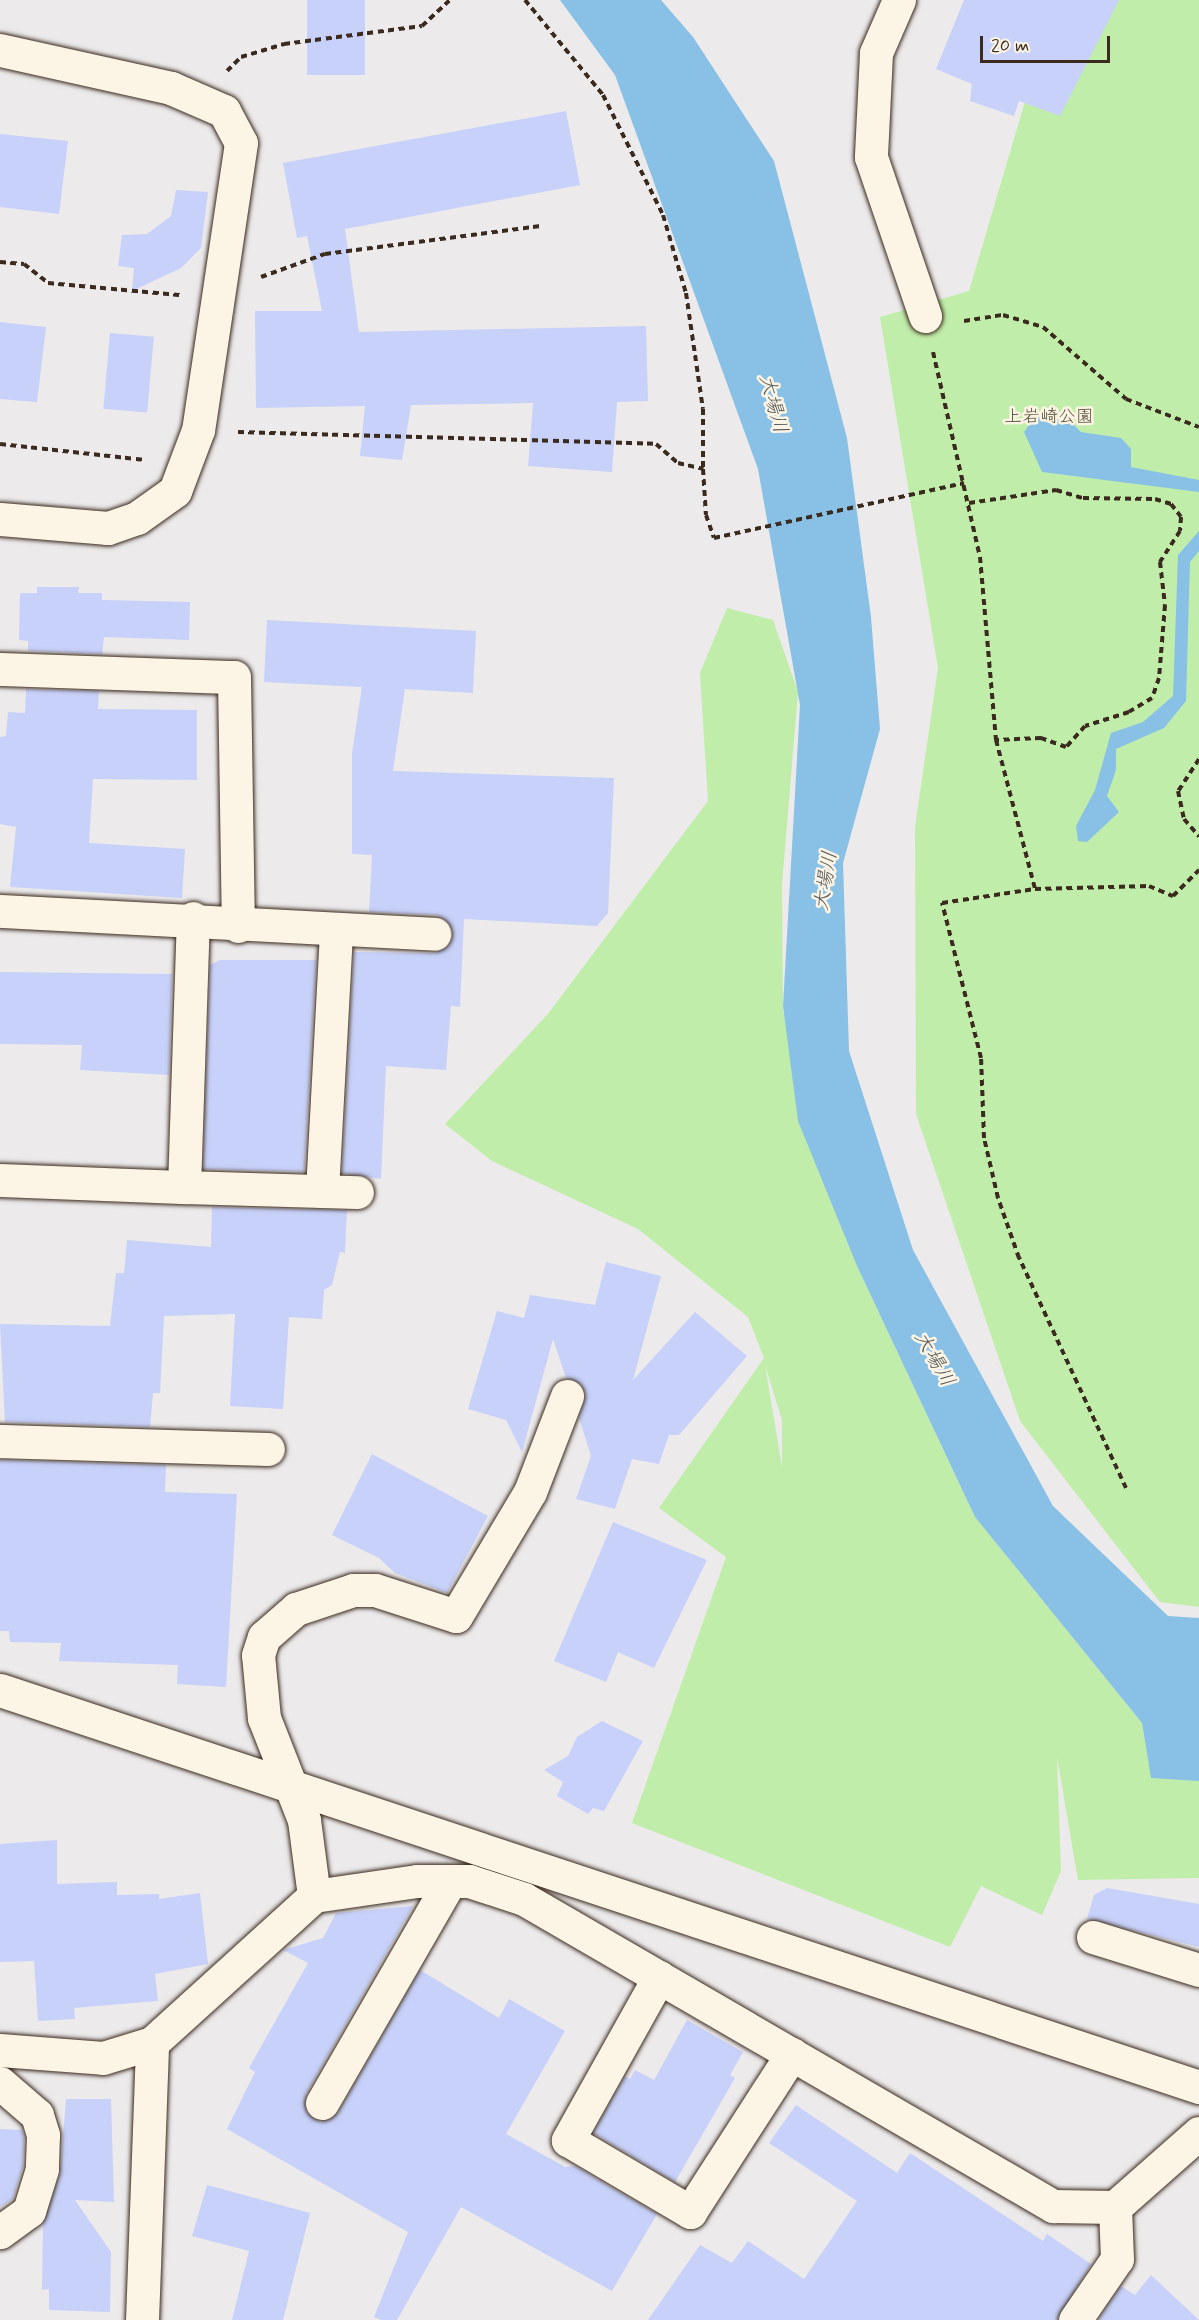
<!DOCTYPE html>
<meta charset="utf-8">
<style>
body{margin:0}
#map{position:relative;width:1199px;height:2320px;overflow:hidden;background:#eceaeb;font-family:Mynerve,"Klee One",sans-serif}
div>[style]{position:absolute}
[style*='--x']{left:calc(var(--x)*1px);top:calc(var(--y)*1px);width:calc(var(--w)*1px);rotate:calc(var(--a)*1deg)}
.green>*{inset:0;background:#c1edaa}
.water>*{inset:0;background:#88c0e6}
.building>*{inset:0;background:#c8d1f9;transform-origin:0 0}
.path>*{height:4px;margin-top:-2px;transform-origin:0;background:repeating-linear-gradient(90deg,#3b2a1e 0 6px,transparent 0 10.5px)}
.roads{filter:drop-shadow(0 0 2px #3b2a1e) drop-shadow(0 0 2px #3b2a1e)}
.minor>*{height:33px;margin:-16.5px;padding:0 16.5px;transform-origin:16.5px;border-radius:16.5px;background:#fcf5e5}
span{translate:-50% -50%;white-space:nowrap;text-align:center;line-height:1.15;-webkit-text-stroke:5px #fcf5e5;paint-order:stroke}
.park-label{font-size:18px;color:#56513a}
.water-label{font-size:20px;color:#52575a;font-style:italic}
.scale{position:absolute;left:980px;top:36px;width:130px;height:27px;box-sizing:border-box;border:3px solid #3b2a1e;border-top:0;padding-left:8px;font-size:18px;line-height:21px;white-space:nowrap;color:#3b2a1e;-webkit-text-stroke:4px #fcf5e5;paint-order:stroke}
</style>
<div id="map">
<div class="green">
<div style="clip-path:polygon(1055px 0,1199px 0,1199px 1607px,1160px 1602px,1020px 1421px,916px 1114px,915px 827px,938px 668px,880px 317px,969px 291px)"></div>
<div style="clip-path:polygon(evenodd,727px 608px,773px 620px,798px 692px,782px 885px,783px 1011px,857px 1266px,975px 1517px,1142px 1723px,1150px 1769px,1199px 1779px,1199px 1878px,1078px 1880px,1057px 1757px,1061px 1871px,1042px 1915px,981px 1886px,950px 1947px,632px 1823px,726px 1557px,659px 1508px,764px 1358px,748px 1317px,638px 1229px,492px 1161px,445px 1124px,547px 1015px,708px 801px,700px 673px,727px 608px,765px 1365px,782px 1420px,782px 1467px,765px 1365px)"></div>
</div>
<div class="water">
<div style="clip-path:polygon(560px 0,661px 0,693px 37px,774px 161px,847px 438px,871px 617px,880px 729px,843px 863px,849px 1051px,913px 1250px,1053px 1506px,1168px 1616px,1199px 1618px,1199px 1781px,1151px 1778px,1142px 1723px,975px 1517px,857px 1266px,798px 1121px,783px 1006px,800px 705px,758px 469px,615px 75px)"></div>
<div style="clip-path:polygon(1061px 412px,1081px 432px,1121px 438px,1131px 449px,1131px 467px,1199px 480px,1199px 492px,1042px 472px,1024px 432px,1034px 418px)"></div>
<div style="clip-path:polygon(1199px 531px,1199px 551px,1190px 562px,1186px 701px,1164px 728px,1116px 749px,1116px 770px,1107px 796px,1119px 812px,1087px 842px,1078px 841px,1076px 826px,1095px 790px,1111px 733px,1143px 722px,1173px 696px,1178px 555px)"></div>
</div>
<div class="building">
<div style="left:307px;top:0;width:58px;height:75px"></div>
<div style="clip-path:polygon(964px 0,1119px 0,1060px 116px,1019px 101px,1014px 116px,970px 101px,972px 84px,936px 69px)"></div>
<div style="clip-path:polygon(566px 111px,580px 185px,345px 229px,359px 332px,646px 326px,648px 401px,617px 402px,612px 472px,528px 466px,533px 403px,411px 405px,402px 460px,360px 456px,365px 406px,256px 408px,255px 311px,322px 311px,307px 236px,297px 238px,283px 163px)"></div>
<div style="clip-path:polygon(0 134px,68px 141px,59px 214px,0 207px)"></div>
<div style="clip-path:polygon(176px 190px,208px 192px,201px 248px,181px 268px,132px 291px,134px 268px,118px 266px,122px 235px,147px 234px,171px 216px)"></div>
<div style="clip-path:polygon(0 322px,46px 327px,37px 402px,0 399px)"></div>
<div style="left:110px;top:333px;width:44px;height:76px;rotate:5deg"></div>
<div style="clip-path:polygon(37px 587px,79px 587px,78px 593px,102px 593px,102px 600px,190px 602px,189px 640px,104px 637px,102px 654px,28px 651px,28px 641px,19px 640px,20px 593px,37px 593px)"></div>
<div style="clip-path:polygon(267px 620px,476px 631px,473px 693px,405px 689px,393px 771px,614px 778px,608px 913px,597px 926px,464px 919px,460px 1007px,451px 1006px,446px 1070px,386px 1066px,381px 1179px,342px 1173px,354px 952px,434px 953px,449px 945px,453px 934px,445px 919px,436px 915px,369px 912px,372px 855px,352px 854px,352px 753px,362px 687px,264px 682px)"></div>
<div style="clip-path:polygon(26px 689px,99px 691px,98px 709px,197px 710px,197px 780px,93px 779px,89px 843px,185px 849px,182px 898px,10px 887px,16px 827px,0 824px,0 737px,6px 736px,8px 712px,25px 713px)"></div>
<div style="clip-path:polygon(220px 960px,316px 960px,304px 1172px,203px 1169px,210px 965px)"></div>
<div style="clip-path:polygon(0 972px,172px 974px,169px 1075px,80px 1070px,82px 1045px,0 1044px)"></div>
<div style="clip-path:polygon(212px 1207px,347px 1210px,345px 1253px,340px 1252px,332px 1285px,324px 1290px,322px 1319px,289px 1317px,283px 1409px,230px 1406px,235px 1314px,164px 1316px,160px 1393px,153px 1393px,150px 1427px,5px 1422px,0 1324px,110px 1326px,116px 1273px,124px 1273px,127px 1240px,211px 1247px)"></div>
<div style="clip-path:polygon(606px 1262px,661px 1276px,633px 1380px,695px 1312px,747px 1356px,679px 1435px,669px 1435px,659px 1464px,632px 1459px,615px 1509px,576px 1499px,591px 1456px,579px 1418px,586px 1394px,581px 1384px,566px 1378px,553px 1339px,522px 1452px,506px 1420px,468px 1409px,497px 1311px,524px 1318px,530px 1295px,595px 1305px)"></div>
<div style="clip-path:polygon(372px 1454px,488px 1516px,447px 1593px,395px 1573px,379px 1558px,332px 1535px)"></div>
<div style="clip-path:polygon(0 1460px,166px 1465px,165px 1492px,237px 1494px,226px 1687px,177px 1684px,178px 1665px,59px 1661px,61px 1643px,10px 1642px,9px 1631px,0 1631px)"></div>
<div style="clip-path:polygon(613px 1522px,707px 1560px,654px 1668px,618px 1652px,606px 1682px,554px 1661px)"></div>
<div style="clip-path:polygon(602px 1721px,643px 1741px,604px 1811px,593px 1808px,588px 1814px,557px 1796px,563px 1782px,544px 1770px,568px 1756px,577px 1737px)"></div>
<div style="clip-path:polygon(57px 1840px,57px 1884px,117px 1882px,117px 1895px,159px 1894px,159px 1899px,200px 1893px,208px 1964px,155px 1974px,158px 2001px,74px 2008px,75px 2019px,38px 2021px,34px 1961px,0 1962px,0 1844px)"></div>
<div style="clip-path:polygon(1107px 1888px,1199px 1904px,1199px 1947px,1087px 1919px,1094px 1895px)"></div>
<div style="clip-path:polygon(413px 1906px,306px 2094px,306px 2112px,321px 2122px,338px 2113px,420px 1970px,499px 2018px,509px 1999px,565px 2031px,506px 2134px,565px 2167px,575px 2166px,657px 2214px,612px 2291px,461px 2207px,397px 2320px,381px 2320px,374px 2317px,408px 2232px,227px 2129px,255px 2072px,249px 2068px,308px 1963px,283px 1950px,323px 1938px,336px 1913px)"></div>
<div style="clip-path:polygon(687px 2020px,743px 2052px,730px 2075px,735px 2078px,675px 2182px,593px 2133px,625px 2076px,630px 2079px,635px 2070px,654px 2080px)"></div>
<div style="clip-path:polygon(66px 2099px,111px 2099px,114px 2202px,75px 2200px,111px 2252px,110px 2312px,49px 2310px,49px 2289px,42px 2290px,43px 2222px,60px 2174px)"></div>
<div style="clip-path:polygon(796px 2105px,897px 2173px,910px 2153px,1043px 2241px,1047px 2234px,1091px 2264px,1057px 2320px,648px 2320px,700px 2245px,732px 2263px,748px 2241px,804px 2279px,857px 2201px,769px 2143px)"></div>
<div style="clip-path:polygon(0 2129px,22px 2130px,24px 2137px,23px 2166px,13px 2199px,0 2207px)"></div>
<div style="clip-path:polygon(207px 2185px,310px 2213px,283px 2320px,232px 2320px,249px 2251px,192px 2236px)"></div>
<div style="clip-path:polygon(1151px 2275px,1199px 2320px,1098px 2320px,1121px 2286px,1135px 2295px)"></div>
</div>
<div class="path">
<div style="--x:525;--y:0;--w:123;--a:50.6"></div>
<div style="--x:603;--y:95;--w:134;--a:63.4"></div>
<div style="--x:663;--y:215;--w:81;--a:73.6"></div>
<div style="--x:686;--y:293;--w:117;--a:81.7"></div>
<div style="--x:703;--y:409;--w:60;--a:90"></div>
<div style="--x:227;--y:71;--w:20;--a:-45"></div>
<div style="--x:241;--y:57;--w:45;--a:-16.8"></div>
<div style="--x:284;--y:44;--w:139;--a:-7.4"></div>
<div style="--x:422;--y:26;--w:38;--a:-43"></div>
<div style="--x:0;--y:262;--w:24;--a:5"></div>
<div style="--x:24;--y:264;--w:31;--a:38"></div>
<div style="--x:48;--y:283;--w:134;--a:5.2"></div>
<div style="--x:261;--y:277;--w:68;--a:-19.8"></div>
<div style="--x:325;--y:254;--w:217;--a:-7.4"></div>
<div style="--x:964;--y:321;--w:39;--a:-9"></div>
<div style="--x:1003;--y:315;--w:42;--a:16.7"></div>
<div style="--x:1043;--y:327;--w:110;--a:40.9"></div>
<div style="--x:1126;--y:399;--w:78;--a:21"></div>
<div style="--x:933;--y:352;--w:210;--a:77.1"></div>
<div style="--x:980;--y:557;--w:184;--a:85"></div>
<div style="--x:996;--y:740;--w:154;--a:75.3"></div>
<div style="--x:238;--y:432;--w:418;--a:1.6"></div>
<div style="--x:656;--y:444;--w:29;--a:41"></div>
<div style="--x:678;--y:463;--w:26;--a:13"></div>
<div style="--x:703;--y:469;--w:46;--a:86.3"></div>
<div style="--x:706;--y:515;--w:24;--a:71"></div>
<div style="--x:714;--y:538;--w:256;--a:-12.4"></div>
<div style="--x:0;--y:444;--w:146;--a:6.3"></div>
<div style="--x:969;--y:503;--w:88;--a:-8.5"></div>
<div style="--x:1056;--y:490;--w:28;--a:17"></div>
<div style="--x:1083;--y:498;--w:72;--a:0.8"></div>
<div style="--x:1155;--y:499;--w:17;--a:17"></div>
<div style="--x:1171;--y:504;--w:16;--a:52"></div>
<div style="--x:1181;--y:517;--w:14;--a:94"></div>
<div style="--x:1180;--y:531;--w:37;--a:123"></div>
<div style="--x:1160;--y:562;--w:43;--a:83.4"></div>
<div style="--x:1165;--y:605;--w:73;--a:94.7"></div>
<div style="--x:1159;--y:678;--w:21;--a:109"></div>
<div style="--x:1152;--y:698;--w:27;--a:149"></div>
<div style="--x:1129;--y:712;--w:46;--a:162.3"></div>
<div style="--x:1085;--y:726;--w:28;--a:132"></div>
<div style="--x:1066;--y:747;--w:27;--a:-160"></div>
<div style="--x:1041;--y:738;--w:45;--a:177.5"></div>
<div style="--x:1199;--y:759;--w:38;--a:123"></div>
<div style="--x:1178;--y:791;--w:29;--a:78"></div>
<div style="--x:1184;--y:819;--w:23;--a:49"></div>
<div style="--x:1126;--y:1488;--w:254;--a:-114.9"></div>
<div style="--x:1019;--y:1258;--w:64;--a:-109.3"></div>
<div style="--x:998;--y:1198;--w:62;--a:-103.1"></div>
<div style="--x:984;--y:1138;--w:80;--a:-92.1"></div>
<div style="--x:981;--y:1058;--w:160;--a:-104.1"></div>
<div style="--x:942;--y:903;--w:94;--a:-8.6"></div>
<div style="--x:1035;--y:889;--w:114;--a:-1.5"></div>
<div style="--x:1149;--y:886;--w:26;--a:23"></div>
<div style="--x:1173;--y:896;--w:37;--a:-45"></div>
</div>
<div class="roads">
<div class="minor">
<div style="--x:899;--y:0;--w:58;--a:113.5"></div>
<div style="--x:876;--y:53;--w:104;--a:92.8"></div>
<div style="--x:871;--y:157;--w:168;--a:71.2"></div>
<div style="--x:0;--y:50;--w:175;--a:12.5"></div>
<div style="--x:171;--y:88;--w:58;--a:23.5"></div>
<div style="--x:224;--y:111;--w:36;--a:62"></div>
<div style="--x:241;--y:143;--w:290;--a:98.5"></div>
<div style="--x:198;--y:430;--w:65;--a:110.7"></div>
<div style="--x:175;--y:491;--w:47;--a:144.6"></div>
<div style="--x:137;--y:518;--w:31;--a:161"></div>
<div style="--x:108;--y:528;--w:108;--a:-175.2"></div>
<div style="--x:0;--y:669;--w:234;--a:2"></div>
<div style="--x:234;--y:677;--w:249;--a:89.1"></div>
<div style="--x:0;--y:911;--w:435;--a:3"></div>
<div style="--x:0;--y:1180;--w:184;--a:2.2"></div>
<div style="--x:184;--y:1187;--w:269;--a:-88.1"></div>
<div style="--x:184;--y:1187;--w:173;--a:1.7"></div>
<div style="--x:322;--y:1191;--w:261;--a:-86.9"></div>
<div style="--x:0;--y:1441;--w:268;--a:1.7"></div>
<div style="--x:0;--y:1690;--w:1263;--a:18.32"></div>
<div style="--x:314;--y:1896;--w:77;--a:-97.5"></div>
<div style="--x:304;--y:1820;--w:110;--a:-111.4"></div>
<div style="--x:264;--y:1718;--w:63;--a:-95.4"></div>
<div style="--x:258;--y:1655;--w:19;--a:-72"></div>
<div style="--x:264;--y:1637;--w:43;--a:-41.2"></div>
<div style="--x:296;--y:1609;--w:60;--a:-18.4"></div>
<div style="--x:353;--y:1590;--w:22;--a:0"></div>
<div style="--x:375;--y:1590;--w:85;--a:17.8"></div>
<div style="--x:456;--y:1616;--w:144;--a:-59.2"></div>
<div style="--x:530;--y:1492;--w:103;--a:-68.9"></div>
<div style="--x:1093;--y:1937;--w:111;--a:17.3"></div>
<div style="--x:659;--y:1977;--w:187;--a:119.2"></div>
<div style="--x:568;--y:2140;--w:142;--a:30.5"></div>
<div style="--x:690;--y:2212;--w:188;--a:-57.2"></div>
<div style="--x:0;--y:2050;--w:103;--a:4.4"></div>
<div style="--x:103;--y:2058;--w:51;--a:-17"></div>
<div style="--x:152;--y:2043;--w:219;--a:-42.2"></div>
<div style="--x:314;--y:1896;--w:104;--a:-8.3"></div>
<div style="--x:417;--y:1881;--w:52;--a:0"></div>
<div style="--x:469;--y:1881;--w:58;--a:18.1"></div>
<div style="--x:524;--y:1899;--w:612;--a:30.13"></div>
<div style="--x:1053;--y:2206;--w:62;--a:0.9"></div>
<div style="--x:1115;--y:2207;--w:112;--a:-41.4"></div>
<div style="--x:0;--y:2083;--w:49;--a:40.9"></div>
<div style="--x:37;--y:2115;--w:21;--a:73"></div>
<div style="--x:43;--y:2135;--w:34;--a:92"></div>
<div style="--x:42;--y:2169;--w:44;--a:107.2"></div>
<div style="--x:29;--y:2211;--w:36;--a:144"></div>
<div style="--x:322;--y:2103;--w:256;--a:-60"></div>
<div style="--x:142;--y:2320;--w:277;--a:-87.9"></div>
<div style="--x:1075;--y:2320;--w:74;--a:-55.5"></div>
<div style="--x:1117;--y:2259;--w:52;--a:-92.2"></div>
</div>
</div>
<div class="park-label">
<span style="left:1049px;top:417px">上岩崎公園</span>
</div>
<div class="water-label">
<span style="left:773px;top:404px;rotate:75deg">大場川</span>
<span style="left:826px;top:881px;rotate:-81deg">大場川</span>
<span style="left:934px;top:1359px;rotate:60deg">大場川</span>
</div>
<div class="scale">20 m</div>
</div>
